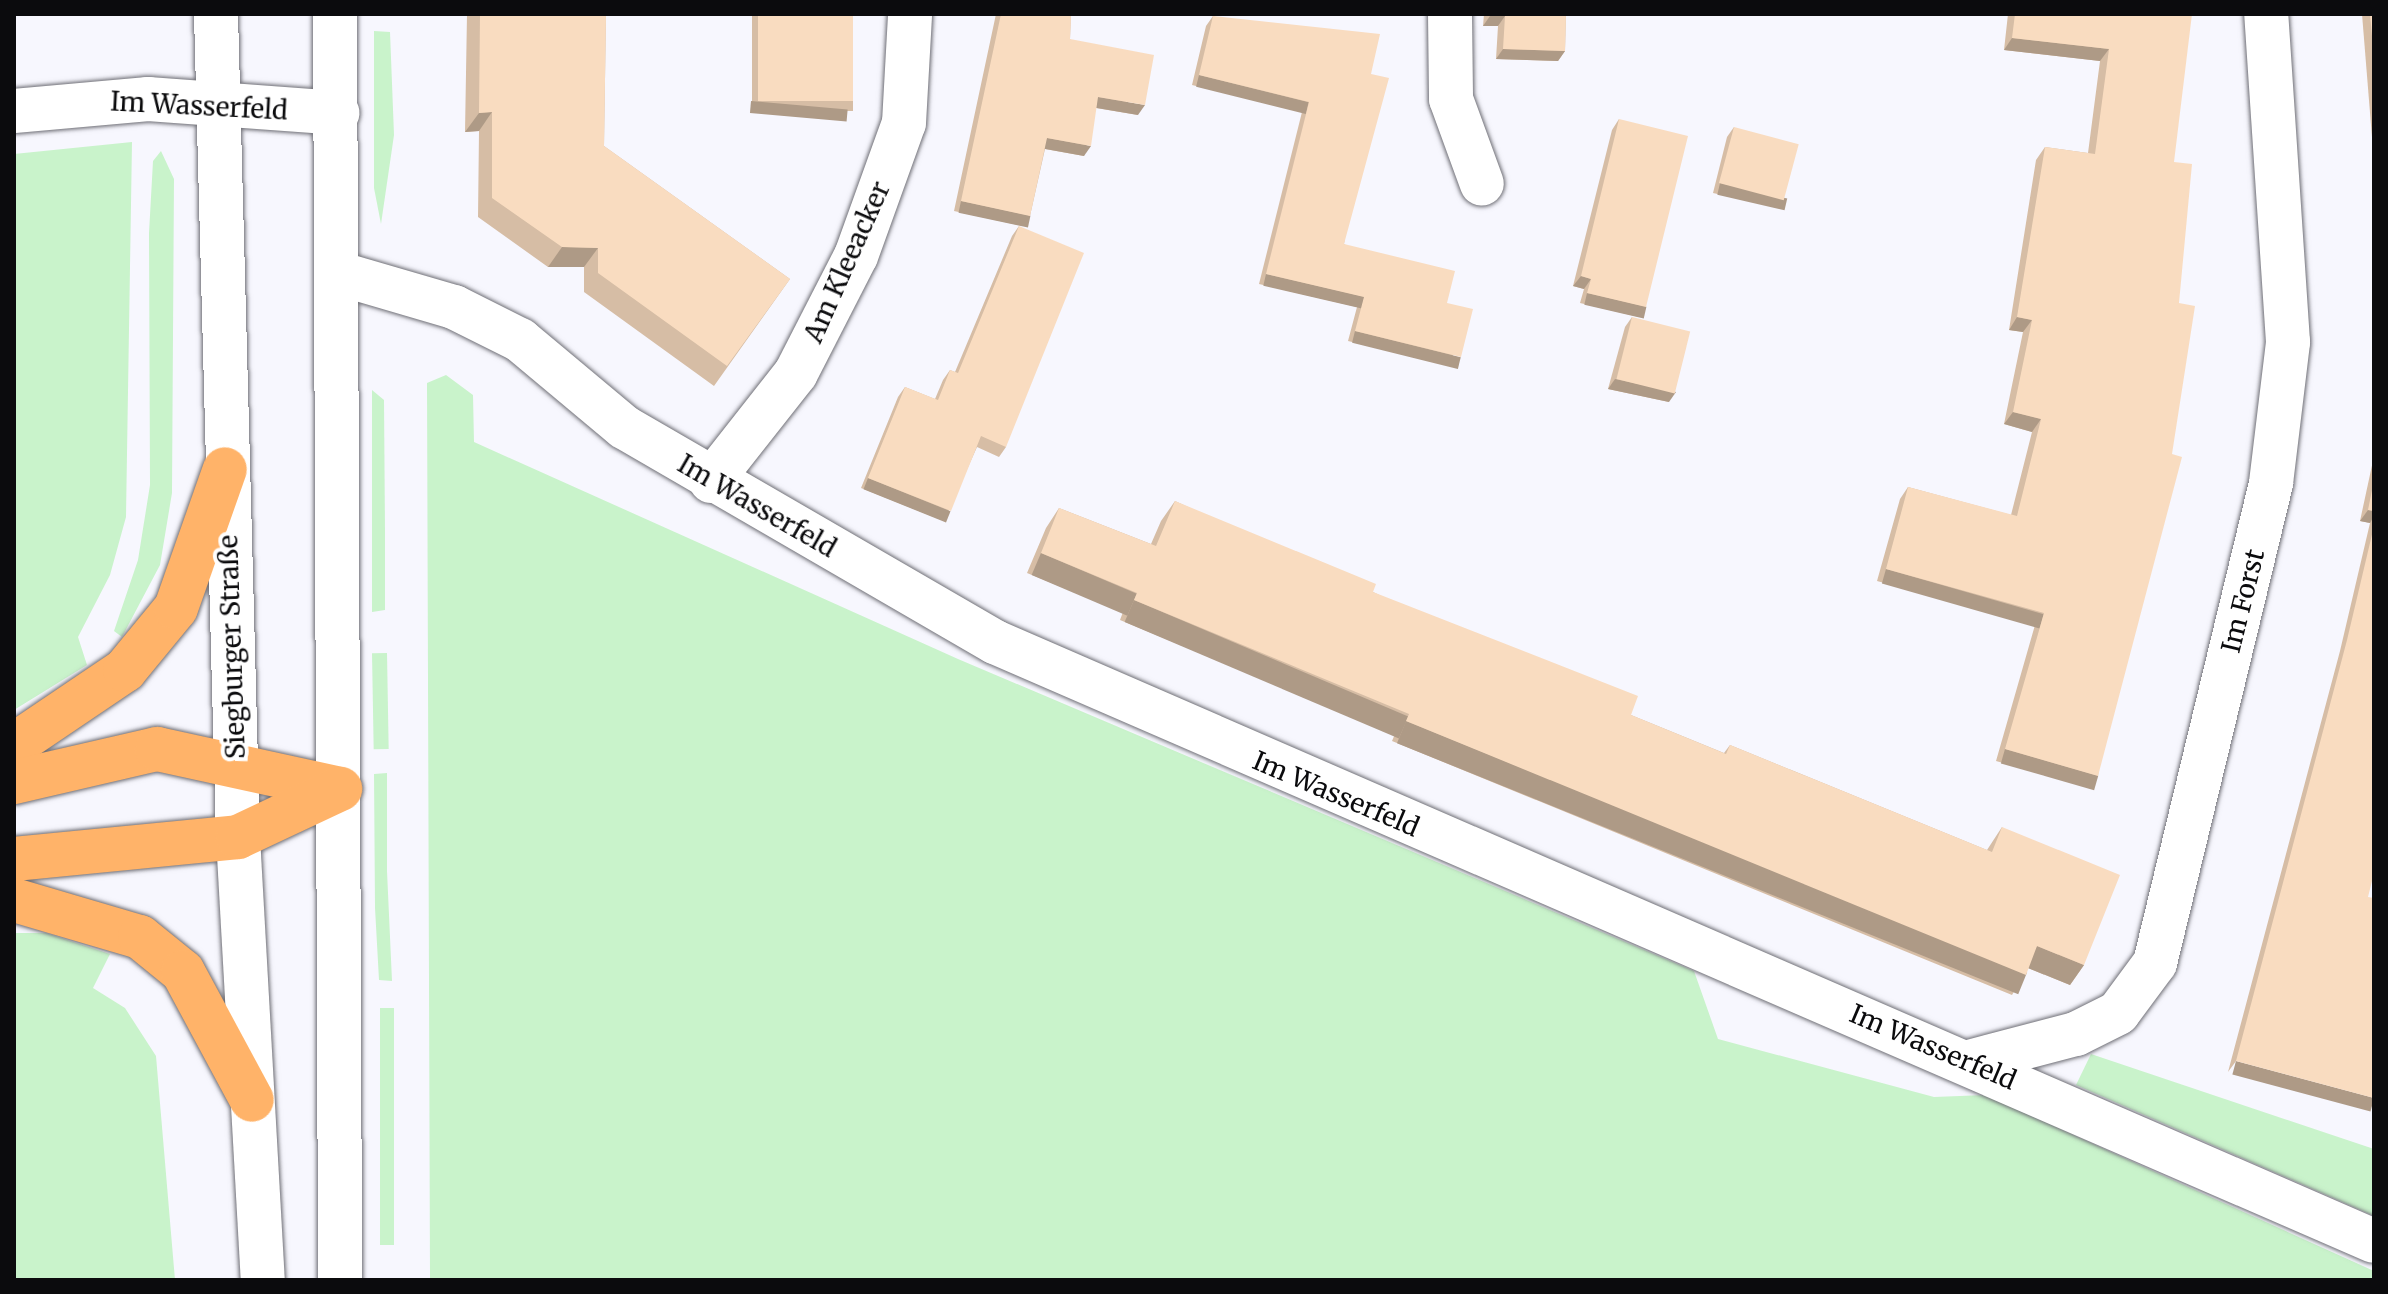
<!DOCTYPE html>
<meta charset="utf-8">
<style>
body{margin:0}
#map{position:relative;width:2388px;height:1294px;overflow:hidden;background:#f7f7fe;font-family:Merriweather,serif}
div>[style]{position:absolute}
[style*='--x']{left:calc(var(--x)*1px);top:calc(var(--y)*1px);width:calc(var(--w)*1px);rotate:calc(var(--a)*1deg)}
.green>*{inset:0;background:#c9f3cb;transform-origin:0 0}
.roads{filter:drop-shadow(0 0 2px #6f6f76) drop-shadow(0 0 2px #6f6f76)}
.minor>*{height:44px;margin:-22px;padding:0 22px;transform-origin:22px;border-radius:22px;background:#fff}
.secondary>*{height:44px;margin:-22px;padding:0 22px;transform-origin:22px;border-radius:22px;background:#fff}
.motorway>*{height:44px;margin:-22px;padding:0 22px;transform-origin:22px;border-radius:22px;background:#ffb369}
.wall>*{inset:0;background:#d6bda5;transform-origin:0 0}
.shaded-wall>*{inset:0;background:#ae9a86;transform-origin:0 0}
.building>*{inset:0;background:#f9dcc0;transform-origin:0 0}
span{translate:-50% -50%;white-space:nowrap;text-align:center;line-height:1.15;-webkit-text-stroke:8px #fff;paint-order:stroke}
.street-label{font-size:26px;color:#0b0b0d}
.frame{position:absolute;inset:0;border:16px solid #0b0b0d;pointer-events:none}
</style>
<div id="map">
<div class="green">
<div style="clip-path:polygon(374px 31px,390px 32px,394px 135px,381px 224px,374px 188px)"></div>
<div style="clip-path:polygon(132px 142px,126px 517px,110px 575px,78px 637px,87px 665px,14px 710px,14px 154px)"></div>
<div style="clip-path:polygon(161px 151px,174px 179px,172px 493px,160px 565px,122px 637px,114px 631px,138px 560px,150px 485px,149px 233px,153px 161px)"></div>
<div style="clip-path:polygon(446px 375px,473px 395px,474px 442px,958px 659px,1694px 971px,1718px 1039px,1934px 1097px,1985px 1095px,2374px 1271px,2374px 1280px,430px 1280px,427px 383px)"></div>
<div style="clip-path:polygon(372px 390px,384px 400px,385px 531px,385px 610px,372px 612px)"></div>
<div style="left:387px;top:653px;width:96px;height:15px;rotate:89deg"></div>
<div style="clip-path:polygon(387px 773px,387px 871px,392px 981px,379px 980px,375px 908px,374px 774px)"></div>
<div style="clip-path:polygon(14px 933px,46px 933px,110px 954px,93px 988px,125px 1008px,156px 1056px,175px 1280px,14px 1280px)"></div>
<div style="left:380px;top:1008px;width:14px;height:237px"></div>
<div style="clip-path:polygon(2091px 1054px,2374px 1149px,2374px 1216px,2076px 1085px)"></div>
</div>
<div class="roads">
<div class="minor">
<div style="--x:1450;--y:14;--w:85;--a:89.3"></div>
<div style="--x:1451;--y:99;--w:90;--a:70"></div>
<div style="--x:14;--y:111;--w:135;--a:-5.1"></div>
<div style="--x:148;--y:99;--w:190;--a:4.2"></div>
<div style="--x:341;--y:274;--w:118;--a:16.3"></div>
<div style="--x:454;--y:307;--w:74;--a:26.6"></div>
<div style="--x:520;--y:340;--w:136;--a:39.9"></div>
<div style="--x:624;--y:427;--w:429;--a:30.1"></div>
<div style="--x:995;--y:642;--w:1503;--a:23.48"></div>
<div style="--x:711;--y:481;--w:137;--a:-51.8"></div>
<div style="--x:796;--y:373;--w:131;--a:-62.9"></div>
<div style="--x:856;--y:256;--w:141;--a:-70.2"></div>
<div style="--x:904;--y:123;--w:109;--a:-86.8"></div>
<div style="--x:1969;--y:1062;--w:111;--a:-14.7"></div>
<div style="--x:2076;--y:1034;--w:47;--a:-26.6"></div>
<div style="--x:2118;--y:1013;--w:62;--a:-53.5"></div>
<div style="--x:2155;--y:963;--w:494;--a:-76.4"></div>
<div style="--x:2271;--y:483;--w:142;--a:-83.1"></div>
<div style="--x:2288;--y:342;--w:329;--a:-93.8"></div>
</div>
<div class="secondary">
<div style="--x:216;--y:14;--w:823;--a:88.47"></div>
<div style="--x:238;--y:837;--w:444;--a:86.8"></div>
<div style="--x:335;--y:14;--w:1266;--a:89.77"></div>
</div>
<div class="motorway">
<div style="--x:14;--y:745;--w:134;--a:-34"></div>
<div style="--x:125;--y:670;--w:80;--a:-50.6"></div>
<div style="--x:176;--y:608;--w:147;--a:-70.6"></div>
<div style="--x:14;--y:782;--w:147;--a:-13"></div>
<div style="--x:157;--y:749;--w:187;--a:12.3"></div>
<div style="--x:14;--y:859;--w:225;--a:-5.6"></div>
<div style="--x:238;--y:837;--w:113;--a:-25.2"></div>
<div style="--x:14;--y:900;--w:131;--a:16.4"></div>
<div style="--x:140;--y:937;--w:55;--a:39.1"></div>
<div style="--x:183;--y:972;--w:145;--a:61.7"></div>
</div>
</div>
<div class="wall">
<div style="clip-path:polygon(467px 14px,606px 14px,604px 146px,790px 279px,714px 386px,584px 292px,584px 267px,548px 267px,478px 217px,479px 131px,465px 132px)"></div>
<div style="left:752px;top:14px;width:101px;height:97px"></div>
<div style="clip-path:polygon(996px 14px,1071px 14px,1070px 39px,1138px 115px,1096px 108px,1084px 156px,1045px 149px,1030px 216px,1023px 226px,954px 211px)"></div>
<div style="clip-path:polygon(1484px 14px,1566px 14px,1565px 51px,1558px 61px,1496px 59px,1498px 26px,1483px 26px)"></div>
<div style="clip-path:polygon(2008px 14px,2188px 14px,2098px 776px,2090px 788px,1996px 761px,2035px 625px,1877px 581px,1900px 499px,1908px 487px,2011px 515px,2032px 432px,2004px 424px,2023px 332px,2009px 330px,2036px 160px,2045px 147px,2088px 153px,2100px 61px,2004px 50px)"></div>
<div style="clip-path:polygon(2362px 14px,2374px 14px,2374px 162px)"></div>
<div style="clip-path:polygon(1213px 16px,1371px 74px,1344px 244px,1447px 303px,1454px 367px,1348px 341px,1357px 307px,1259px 284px,1302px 112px,1192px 85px,1206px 26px)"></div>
<div style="clip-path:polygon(1619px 119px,1646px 307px,1639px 317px,1580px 303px,1584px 289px,1573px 286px,1612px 130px)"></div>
<div style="clip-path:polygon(1734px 127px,1780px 208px,1713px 193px,1727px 137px)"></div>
<div style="clip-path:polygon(1019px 226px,1006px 447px,999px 457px,977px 447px,944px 521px,861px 488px,898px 397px,905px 387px,935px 399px,943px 380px,950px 370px,955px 372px,1012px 236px)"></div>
<div style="clip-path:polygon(1632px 317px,1669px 402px,1608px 389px,1625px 327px)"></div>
<div style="clip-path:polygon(2374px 456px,2374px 873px,2228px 1072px,2340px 651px,2370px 523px,2360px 521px)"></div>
<div style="clip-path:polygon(1175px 501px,1373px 592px,1631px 715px,1724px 753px,1730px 745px,1987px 850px,2002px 827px,2084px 965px,2070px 985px,2028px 968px,2012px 995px,1392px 741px,1395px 734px,1120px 620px,1123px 612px,1027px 573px,1046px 528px,1059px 508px,1151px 544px,1161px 521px)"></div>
</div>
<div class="shaded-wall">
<div style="clip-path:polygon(1490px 16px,1505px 16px,1498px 26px,1483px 26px)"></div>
<div style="clip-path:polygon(2012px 38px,2109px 49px,2100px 61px,2004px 50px)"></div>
<div style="clip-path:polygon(1503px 49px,1565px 51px,1558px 61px,1496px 59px)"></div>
<div style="left:1199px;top:75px;width:113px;height:12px;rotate:14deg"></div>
<div style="clip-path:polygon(1098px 97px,1145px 105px,1138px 115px,1091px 107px)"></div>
<div style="left:751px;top:101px;width:97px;height:12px;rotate:5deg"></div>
<div style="clip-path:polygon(492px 112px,479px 131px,465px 132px,479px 113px)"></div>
<div style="clip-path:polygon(1047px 138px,1091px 146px,1084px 156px,1040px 148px)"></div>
<div style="left:1720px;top:183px;width:69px;height:12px;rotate:13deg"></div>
<div style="left:961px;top:201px;width:71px;height:12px;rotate:12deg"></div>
<div style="clip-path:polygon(562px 247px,598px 248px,584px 267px,548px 267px)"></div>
<div style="left:1266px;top:274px;width:101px;height:12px;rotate:13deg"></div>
<div style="clip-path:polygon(1581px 276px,1591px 279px,1584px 289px,1573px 286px)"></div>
<div style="left:1587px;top:293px;width:61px;height:12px;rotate:13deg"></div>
<div style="clip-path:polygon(2017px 317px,2032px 320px,2023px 332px,2009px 330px)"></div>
<div style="left:1355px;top:331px;width:109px;height:12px;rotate:14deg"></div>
<div style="clip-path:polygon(1615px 379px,1676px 392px,1669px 402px,1608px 389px)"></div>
<div style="clip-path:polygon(2013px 412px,2041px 419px,2032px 432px,2004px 424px)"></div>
<div style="left:868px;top:478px;width:89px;height:12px;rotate:22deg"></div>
<div style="clip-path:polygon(2368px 510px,2374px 511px,2374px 516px,2370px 523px,2360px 521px)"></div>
<div style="left:1041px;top:553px;width:104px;height:24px;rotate:23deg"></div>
<div style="left:1886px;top:569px;width:164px;height:15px;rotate:16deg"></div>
<div style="left:1134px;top:600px;width:298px;height:24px;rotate:23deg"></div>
<div style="left:1406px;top:721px;width:670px;height:24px;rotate:22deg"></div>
<div style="left:2005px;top:749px;width:97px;height:15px;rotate:16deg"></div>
<div style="clip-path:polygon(2037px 946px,2084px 965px,2070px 985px,2023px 966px)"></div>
<div style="left:2236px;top:1061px;width:143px;height:14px;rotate:15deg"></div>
</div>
<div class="building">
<div style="clip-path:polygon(480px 14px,606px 14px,604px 146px,790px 279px,727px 366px,598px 273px,598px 248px,562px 247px,492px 198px,492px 112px,479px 113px)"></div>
<div style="left:758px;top:14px;width:95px;height:87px"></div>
<div style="clip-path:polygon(1001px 14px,1071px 14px,1070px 39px,1154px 55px,1145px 105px,1098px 97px,1091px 146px,1047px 138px,1030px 216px,961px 201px)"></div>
<div style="clip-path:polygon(1490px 14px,1566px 14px,1565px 51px,1503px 49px,1505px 16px,1490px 16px)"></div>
<div style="clip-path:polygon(2015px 14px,2192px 14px,2174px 162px,2192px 164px,2179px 303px,2195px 306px,2172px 454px,2182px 457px,2098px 776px,2005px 749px,2044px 613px,1886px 569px,1908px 487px,2017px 516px,2041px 419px,2013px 412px,2032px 320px,2017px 317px,2045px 147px,2095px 154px,2109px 49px,2012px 38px)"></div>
<div style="clip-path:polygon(2370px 14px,2374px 14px,2374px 58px)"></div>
<div style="clip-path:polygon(1213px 16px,1380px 34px,1371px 74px,1389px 78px,1344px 244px,1455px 271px,1447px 303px,1473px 309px,1461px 357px,1355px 331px,1364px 297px,1266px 274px,1309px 102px,1199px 75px)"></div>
<div style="clip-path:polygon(1619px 119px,1688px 136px,1646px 307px,1587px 293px,1591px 279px,1581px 276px)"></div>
<div style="left:1734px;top:127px;width:67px;height:58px;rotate:15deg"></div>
<div style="clip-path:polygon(1019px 226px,1084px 253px,1006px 447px,981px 436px,951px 511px,868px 478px,905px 387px,938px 400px,950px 370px,958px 373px)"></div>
<div style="left:1632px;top:317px;width:60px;height:64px;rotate:14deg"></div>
<div style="clip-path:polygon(2374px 480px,2374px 511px,2368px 510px)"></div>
<div style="clip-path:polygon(1175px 501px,1376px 584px,1373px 592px,1638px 696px,1631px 715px,1726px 754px,1730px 745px,1992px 852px,2002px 827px,2120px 875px,2084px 965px,2037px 946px,2026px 975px,1406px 721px,1409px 714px,1134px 600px,1137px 593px,1041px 553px,1059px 508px,1156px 546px)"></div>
<div style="clip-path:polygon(2374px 526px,2374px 873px,2368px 897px,2374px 898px,2374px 1098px,2236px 1061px,2347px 640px)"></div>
</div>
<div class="street-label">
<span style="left:199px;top:106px;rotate:3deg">Im Wasserfeld</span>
<span style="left:847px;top:262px;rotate:-66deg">Am Kleeacker</span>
<span style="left:757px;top:506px;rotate:30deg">Im Wasserfeld</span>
<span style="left:2243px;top:601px;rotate:-76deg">Im Forst</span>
<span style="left:232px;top:647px;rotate:-92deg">Siegburger Straße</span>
<span style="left:1336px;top:794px;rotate:23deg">Im Wasserfeld</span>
<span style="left:1933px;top:1047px;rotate:23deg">Im Wasserfeld</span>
</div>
<div class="frame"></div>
</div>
